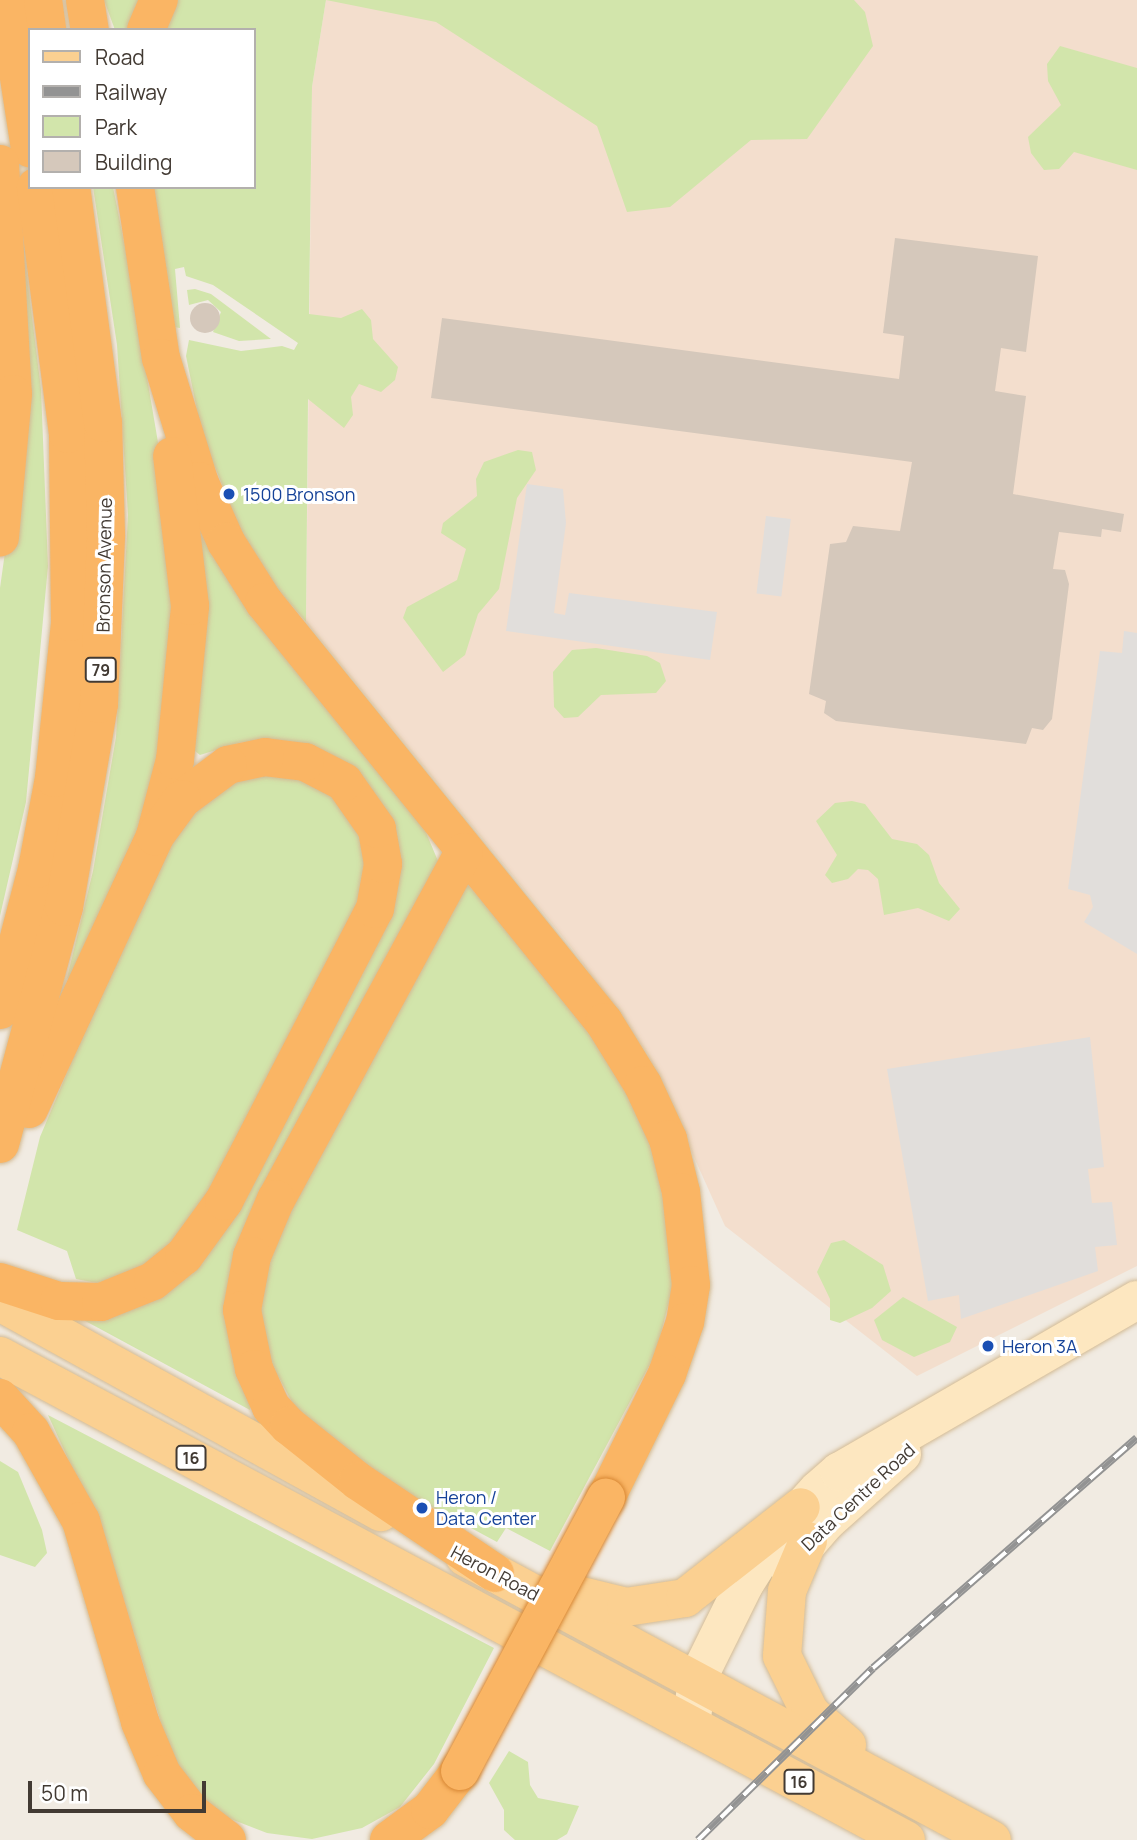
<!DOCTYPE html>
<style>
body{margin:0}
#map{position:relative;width:1137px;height:1840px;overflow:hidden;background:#f1ebe2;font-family:Manrope,sans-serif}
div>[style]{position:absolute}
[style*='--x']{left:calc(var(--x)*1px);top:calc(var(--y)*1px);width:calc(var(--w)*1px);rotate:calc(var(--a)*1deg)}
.commercial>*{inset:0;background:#f3decd}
.green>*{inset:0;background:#d2e5ab}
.parking>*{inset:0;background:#e1dedb;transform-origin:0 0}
.building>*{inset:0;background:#d5c8bb}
.round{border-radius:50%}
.roads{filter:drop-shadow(0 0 2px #d3bb95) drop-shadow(0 0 2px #d3bb95)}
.secondary>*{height:38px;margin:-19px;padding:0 19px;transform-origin:19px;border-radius:19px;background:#fde7c0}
.primary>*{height:38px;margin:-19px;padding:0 19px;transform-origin:19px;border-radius:19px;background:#fbd091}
.highway>*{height:38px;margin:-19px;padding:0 19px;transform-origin:19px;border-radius:19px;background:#fab564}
.rail>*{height:8px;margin-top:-4px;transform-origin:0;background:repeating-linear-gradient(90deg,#fff 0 16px,#939393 0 32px);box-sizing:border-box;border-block:2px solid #939393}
.bridges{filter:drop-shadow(0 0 2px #d88835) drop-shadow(0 0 2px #d88835)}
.highway-bridge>*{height:38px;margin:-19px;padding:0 19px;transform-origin:19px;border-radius:19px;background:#fab564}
.dots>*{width:19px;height:19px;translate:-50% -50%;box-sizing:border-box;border:4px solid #fff;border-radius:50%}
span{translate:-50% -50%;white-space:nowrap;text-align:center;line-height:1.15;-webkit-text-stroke:6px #fff;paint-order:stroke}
.shield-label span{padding:2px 5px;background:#fff;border:2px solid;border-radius:5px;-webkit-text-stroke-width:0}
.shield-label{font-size:16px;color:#423a33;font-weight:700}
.transit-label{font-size:18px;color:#164399}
.left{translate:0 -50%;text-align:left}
.street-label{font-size:18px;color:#423a33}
.legend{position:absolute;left:28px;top:28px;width:228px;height:161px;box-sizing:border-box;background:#fff;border:2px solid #b3b0ad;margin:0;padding:9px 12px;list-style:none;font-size:21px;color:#423a33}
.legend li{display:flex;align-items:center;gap:14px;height:35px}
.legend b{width:35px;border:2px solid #b3b0ad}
.scale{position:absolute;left:28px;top:1781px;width:178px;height:32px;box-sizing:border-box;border:4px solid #423a33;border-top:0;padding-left:9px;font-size:21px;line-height:24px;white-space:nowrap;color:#423a33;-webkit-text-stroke:5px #fff;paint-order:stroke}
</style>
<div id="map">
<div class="commercial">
<div style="clip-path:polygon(326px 0,1137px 0,1137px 1266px,917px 1376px,725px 1226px,648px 1055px,571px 947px,306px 622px,312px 87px)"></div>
</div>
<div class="green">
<div style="clip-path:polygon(104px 0,141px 0,126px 30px,115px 30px)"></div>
<div style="clip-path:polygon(174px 0,854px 0,865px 12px,873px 46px,807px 139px,751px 140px,670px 207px,627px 212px,597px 126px,436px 22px,326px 0,312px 87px,309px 314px,341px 318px,362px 309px,371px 320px,373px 339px,398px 367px,395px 380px,381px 392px,359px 384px,351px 397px,353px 415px,344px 428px,308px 399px,306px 622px,242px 548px,244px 539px,202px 435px,186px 356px,189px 340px,241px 351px,282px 346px,294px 350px,298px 343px,213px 285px,186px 276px,184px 267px,175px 269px,180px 328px,174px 327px,152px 187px,254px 187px,254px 30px,158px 30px)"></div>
<div style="clip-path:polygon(1060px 46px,1137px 68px,1137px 170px,1074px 152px,1059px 169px,1044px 170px,1031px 153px,1028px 137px,1061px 105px,1048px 81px,1047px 64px)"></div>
<div style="clip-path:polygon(93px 187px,113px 187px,125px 247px,164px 478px,178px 630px,147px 814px,75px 982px,67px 978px,93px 871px,116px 737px,128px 515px,117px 345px)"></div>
<div style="clip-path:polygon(23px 245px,41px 389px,48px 566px,26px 802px,0 916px,0 588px,21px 438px)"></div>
<div style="clip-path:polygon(195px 289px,211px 294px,271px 339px,239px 341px,213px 332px,221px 312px,208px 300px,189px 305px,187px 290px)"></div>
<div style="clip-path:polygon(518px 450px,532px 452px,536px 470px,517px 498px,499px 589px,478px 614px,465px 655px,443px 672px,403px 618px,407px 607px,457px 580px,466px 549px,441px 533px,443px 523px,477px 496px,476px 479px,484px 462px)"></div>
<div style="clip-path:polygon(195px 521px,422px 823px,438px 861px,255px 1215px,250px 1410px,78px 1317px,170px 1285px,394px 848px,282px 742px,242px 742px,200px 755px,195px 751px)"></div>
<div style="clip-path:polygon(596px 648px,647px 656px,660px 663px,666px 681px,656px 693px,601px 695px,578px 717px,564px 718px,554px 707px,553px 672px,572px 650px)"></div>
<div style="clip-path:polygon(250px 770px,323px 784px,365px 845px,364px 899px,194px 1224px,162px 1261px,97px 1283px,76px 1279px,67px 1251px,17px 1230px,40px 1137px,131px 920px,196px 800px)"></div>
<div style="clip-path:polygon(852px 801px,865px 804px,892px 839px,917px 844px,929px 855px,939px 883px,960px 909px,949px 921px,918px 908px,884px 915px,878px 879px,868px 870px,858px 869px,848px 879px,832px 883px,825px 875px,837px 855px,816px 821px,835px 803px)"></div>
<div style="clip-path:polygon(460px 876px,591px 1024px,649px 1121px,676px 1274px,656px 1353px,550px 1551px,506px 1528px,497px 1542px,367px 1472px,293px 1404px,270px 1361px,256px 1299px,276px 1228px)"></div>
<div style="clip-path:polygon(844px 1240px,883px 1265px,891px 1291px,872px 1308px,840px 1323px,830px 1320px,830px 1299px,817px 1272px,831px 1243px)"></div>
<div style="clip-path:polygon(903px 1297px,957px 1327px,950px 1342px,914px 1357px,882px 1340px,874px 1320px)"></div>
<div style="clip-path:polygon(48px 1415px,494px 1648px,434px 1764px,400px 1807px,362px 1828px,312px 1839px,267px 1833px,223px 1816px,186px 1781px,168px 1746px,107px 1544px)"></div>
<div style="clip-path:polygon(0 1461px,18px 1472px,42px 1530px,47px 1553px,35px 1567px,0 1555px)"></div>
<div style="clip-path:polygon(509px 1751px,528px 1762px,530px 1785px,538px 1798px,579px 1806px,567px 1834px,557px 1840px,515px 1840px,504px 1830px,504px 1810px,489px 1783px)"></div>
</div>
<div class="parking">
<div style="clip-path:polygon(527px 484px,563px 489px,566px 523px,554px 613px,565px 615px,569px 593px,717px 612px,710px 660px,506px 631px)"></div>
<div style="left:766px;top:516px;width:25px;height:78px;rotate:7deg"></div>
<div style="clip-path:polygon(1124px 631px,1137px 633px,1137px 954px,1084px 922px,1093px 907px,1090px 895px,1068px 889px,1100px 651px,1122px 653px)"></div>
<div style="clip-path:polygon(1090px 1037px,1104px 1167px,1088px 1169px,1092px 1203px,1112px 1202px,1117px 1245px,1095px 1247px,1098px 1271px,961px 1319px,959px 1295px,928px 1301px,887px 1069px)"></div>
</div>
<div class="building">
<div style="clip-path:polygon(895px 238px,1038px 256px,1026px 352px,1001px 348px,995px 391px,1026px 396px,1013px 494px,1124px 514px,1121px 532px,1102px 529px,1101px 537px,1059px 532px,1053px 569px,1065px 570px,1069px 584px,1052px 719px,1043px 730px,1032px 728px,1026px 744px,836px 721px,824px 713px,826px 701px,809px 694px,830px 544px,846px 542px,853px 526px,900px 531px,912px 462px,431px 398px,442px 318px,899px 379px,904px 336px,883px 333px)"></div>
<div class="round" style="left:190px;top:303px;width:30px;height:30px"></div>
</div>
<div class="roads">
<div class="secondary">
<div style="--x:788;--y:1566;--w:58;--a:-49.2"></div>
<div style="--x:826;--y:1522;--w:102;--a:-41.8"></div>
<div style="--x:691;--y:1725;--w:45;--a:-82.4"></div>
<div style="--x:697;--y:1680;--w:106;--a:-63.7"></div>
<div style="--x:744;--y:1585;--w:51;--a:-57.9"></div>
<div style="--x:771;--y:1542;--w:70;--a:-47.9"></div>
<div style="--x:818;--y:1490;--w:28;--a:-41"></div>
<div style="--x:839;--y:1472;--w:344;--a:-30"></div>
</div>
<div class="primary">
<div style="--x:0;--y:1302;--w:435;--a:28.9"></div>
<div style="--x:0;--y:1356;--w:1027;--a:28.11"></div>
<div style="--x:808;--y:1541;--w:54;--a:112.8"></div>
<div style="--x:787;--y:1591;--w:65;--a:94.4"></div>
<div style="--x:782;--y:1656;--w:64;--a:63.8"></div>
<div style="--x:810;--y:1713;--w:49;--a:40.9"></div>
<div style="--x:465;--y:1557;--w:598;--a:28.24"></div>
<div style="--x:565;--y:1592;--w:63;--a:13.8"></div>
<div style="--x:626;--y:1607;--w:60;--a:-8.7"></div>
<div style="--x:685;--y:1598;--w:147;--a:-38.1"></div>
</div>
<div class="highway">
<div style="--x:7;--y:0;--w:150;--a:81.2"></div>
<div style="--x:43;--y:0;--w:30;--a:82"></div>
<div style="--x:85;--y:0;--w:30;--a:81"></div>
<div style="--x:146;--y:30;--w:33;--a:-67"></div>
<div style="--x:0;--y:164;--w:230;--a:86.8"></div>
<div style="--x:13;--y:394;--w:144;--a:95.2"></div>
<div style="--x:135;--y:187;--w:173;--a:81.4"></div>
<div style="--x:161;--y:358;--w:129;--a:72.8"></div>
<div style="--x:199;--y:481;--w:67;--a:66.1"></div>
<div style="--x:226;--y:542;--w:71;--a:57.7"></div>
<div style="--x:264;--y:602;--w:540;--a:51.01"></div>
<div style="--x:604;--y:1022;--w:74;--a:58.2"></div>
<div style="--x:643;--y:1085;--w:60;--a:65.2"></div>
<div style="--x:668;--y:1139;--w:55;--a:76.2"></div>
<div style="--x:681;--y:1192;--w:94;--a:83.9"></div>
<div style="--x:691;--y:1285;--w:37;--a:99"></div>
<div style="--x:685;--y:1322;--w:55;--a:109.1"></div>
<div style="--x:667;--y:1374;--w:138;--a:116.2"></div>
<div style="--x:464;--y:852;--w:395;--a:118.4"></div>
<div style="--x:276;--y:1199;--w:62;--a:112.8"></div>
<div style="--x:252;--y:1256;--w:55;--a:100.5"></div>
<div style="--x:242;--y:1310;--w:60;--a:78.5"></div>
<div style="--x:254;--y:1369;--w:42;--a:65.9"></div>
<div style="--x:271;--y:1407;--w:26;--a:47"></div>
<div style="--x:289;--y:1426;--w:88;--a:38.6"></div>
<div style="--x:358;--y:1481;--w:165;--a:33.9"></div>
<div style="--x:0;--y:1010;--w:146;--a:-75.3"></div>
<div style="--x:37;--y:869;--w:93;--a:-79.4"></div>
<div style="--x:54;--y:778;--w:157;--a:-84.1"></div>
<div style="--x:70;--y:622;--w:188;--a:-90.6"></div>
<div style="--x:68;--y:434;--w:249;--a:-97.4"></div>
<div style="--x:29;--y:1109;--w:301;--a:-65.2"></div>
<div style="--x:155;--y:836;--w:79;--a:-75.3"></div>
<div style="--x:175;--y:760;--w:155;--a:-84.4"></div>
<div style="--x:190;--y:606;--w:151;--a:-96.8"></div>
<div style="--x:0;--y:1144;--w:245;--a:-74.9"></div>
<div style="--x:64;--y:907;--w:206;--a:-80.2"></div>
<div style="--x:99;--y:704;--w:169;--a:-87.6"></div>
<div style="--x:106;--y:535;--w:112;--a:-91.5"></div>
<div style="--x:103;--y:423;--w:238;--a:-97.7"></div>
<div style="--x:0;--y:1282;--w:62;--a:17.9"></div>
<div style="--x:59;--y:1301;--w:42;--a:1.4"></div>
<div style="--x:101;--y:1302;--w:56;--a:-22"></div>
<div style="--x:153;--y:1281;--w:40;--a:-39"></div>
<div style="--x:184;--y:1256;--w:68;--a:-54"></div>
<div style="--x:224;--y:1201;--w:329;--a:-62.7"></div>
<div style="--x:375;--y:909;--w:46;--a:-79.9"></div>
<div style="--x:383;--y:864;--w:36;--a:-100"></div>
<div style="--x:377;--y:829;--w:57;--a:-125.1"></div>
<div style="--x:344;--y:782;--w:44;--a:-152.9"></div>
<div style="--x:305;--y:762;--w:40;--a:-172.9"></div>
<div style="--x:265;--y:757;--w:38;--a:168"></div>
<div style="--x:228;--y:765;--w:57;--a:143.5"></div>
<div style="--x:182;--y:799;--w:46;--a:126.1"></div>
<div style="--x:0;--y:1398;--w:46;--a:47.6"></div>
<div style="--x:31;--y:1432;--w:102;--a:60.7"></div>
<div style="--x:81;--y:1521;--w:209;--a:73.6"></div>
<div style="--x:140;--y:1722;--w:56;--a:67.1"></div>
<div style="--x:162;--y:1774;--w:49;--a:52.4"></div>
<div style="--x:192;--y:1813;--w:44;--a:37.6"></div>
<div style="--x:389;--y:1840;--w:51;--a:-36.2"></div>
<div style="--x:430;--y:1810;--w:49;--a:-52.4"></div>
</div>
</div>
<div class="rail">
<div style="--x:698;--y:1840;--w:245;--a:-44.5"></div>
<div style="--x:873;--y:1668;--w:350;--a:-41.1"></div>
</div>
<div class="bridges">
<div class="highway-bridge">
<div style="--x:460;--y:1771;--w:310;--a:-61.9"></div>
</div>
</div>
<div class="dots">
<div style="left:229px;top:494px;background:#1a4fb4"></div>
<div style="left:988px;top:1346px;background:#1a4fb4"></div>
<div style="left:422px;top:1508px;background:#1a4fb4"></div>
</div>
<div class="shield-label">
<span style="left:101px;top:670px">79</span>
<span style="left:191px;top:1458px">16</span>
<span style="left:799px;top:1782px">16</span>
</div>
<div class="transit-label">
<span class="left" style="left:243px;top:494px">1500 Bronson</span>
<span class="left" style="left:1002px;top:1346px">Heron 3A</span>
<span class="left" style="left:436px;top:1508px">Heron /<br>Data Center</span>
</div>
<div class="street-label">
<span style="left:104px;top:565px;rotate:-89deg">Bronson Avenue</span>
<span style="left:858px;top:1497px;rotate:-43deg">Data Centre Road</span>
<span style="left:495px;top:1573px;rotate:28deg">Heron Road</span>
</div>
<ul class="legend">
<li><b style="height:9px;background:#fbd091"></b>Road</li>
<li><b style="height:9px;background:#939393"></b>Railway</li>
<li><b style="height:19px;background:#d2e5ab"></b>Park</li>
<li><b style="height:19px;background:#d5c8bb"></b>Building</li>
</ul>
<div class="scale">50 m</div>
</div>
